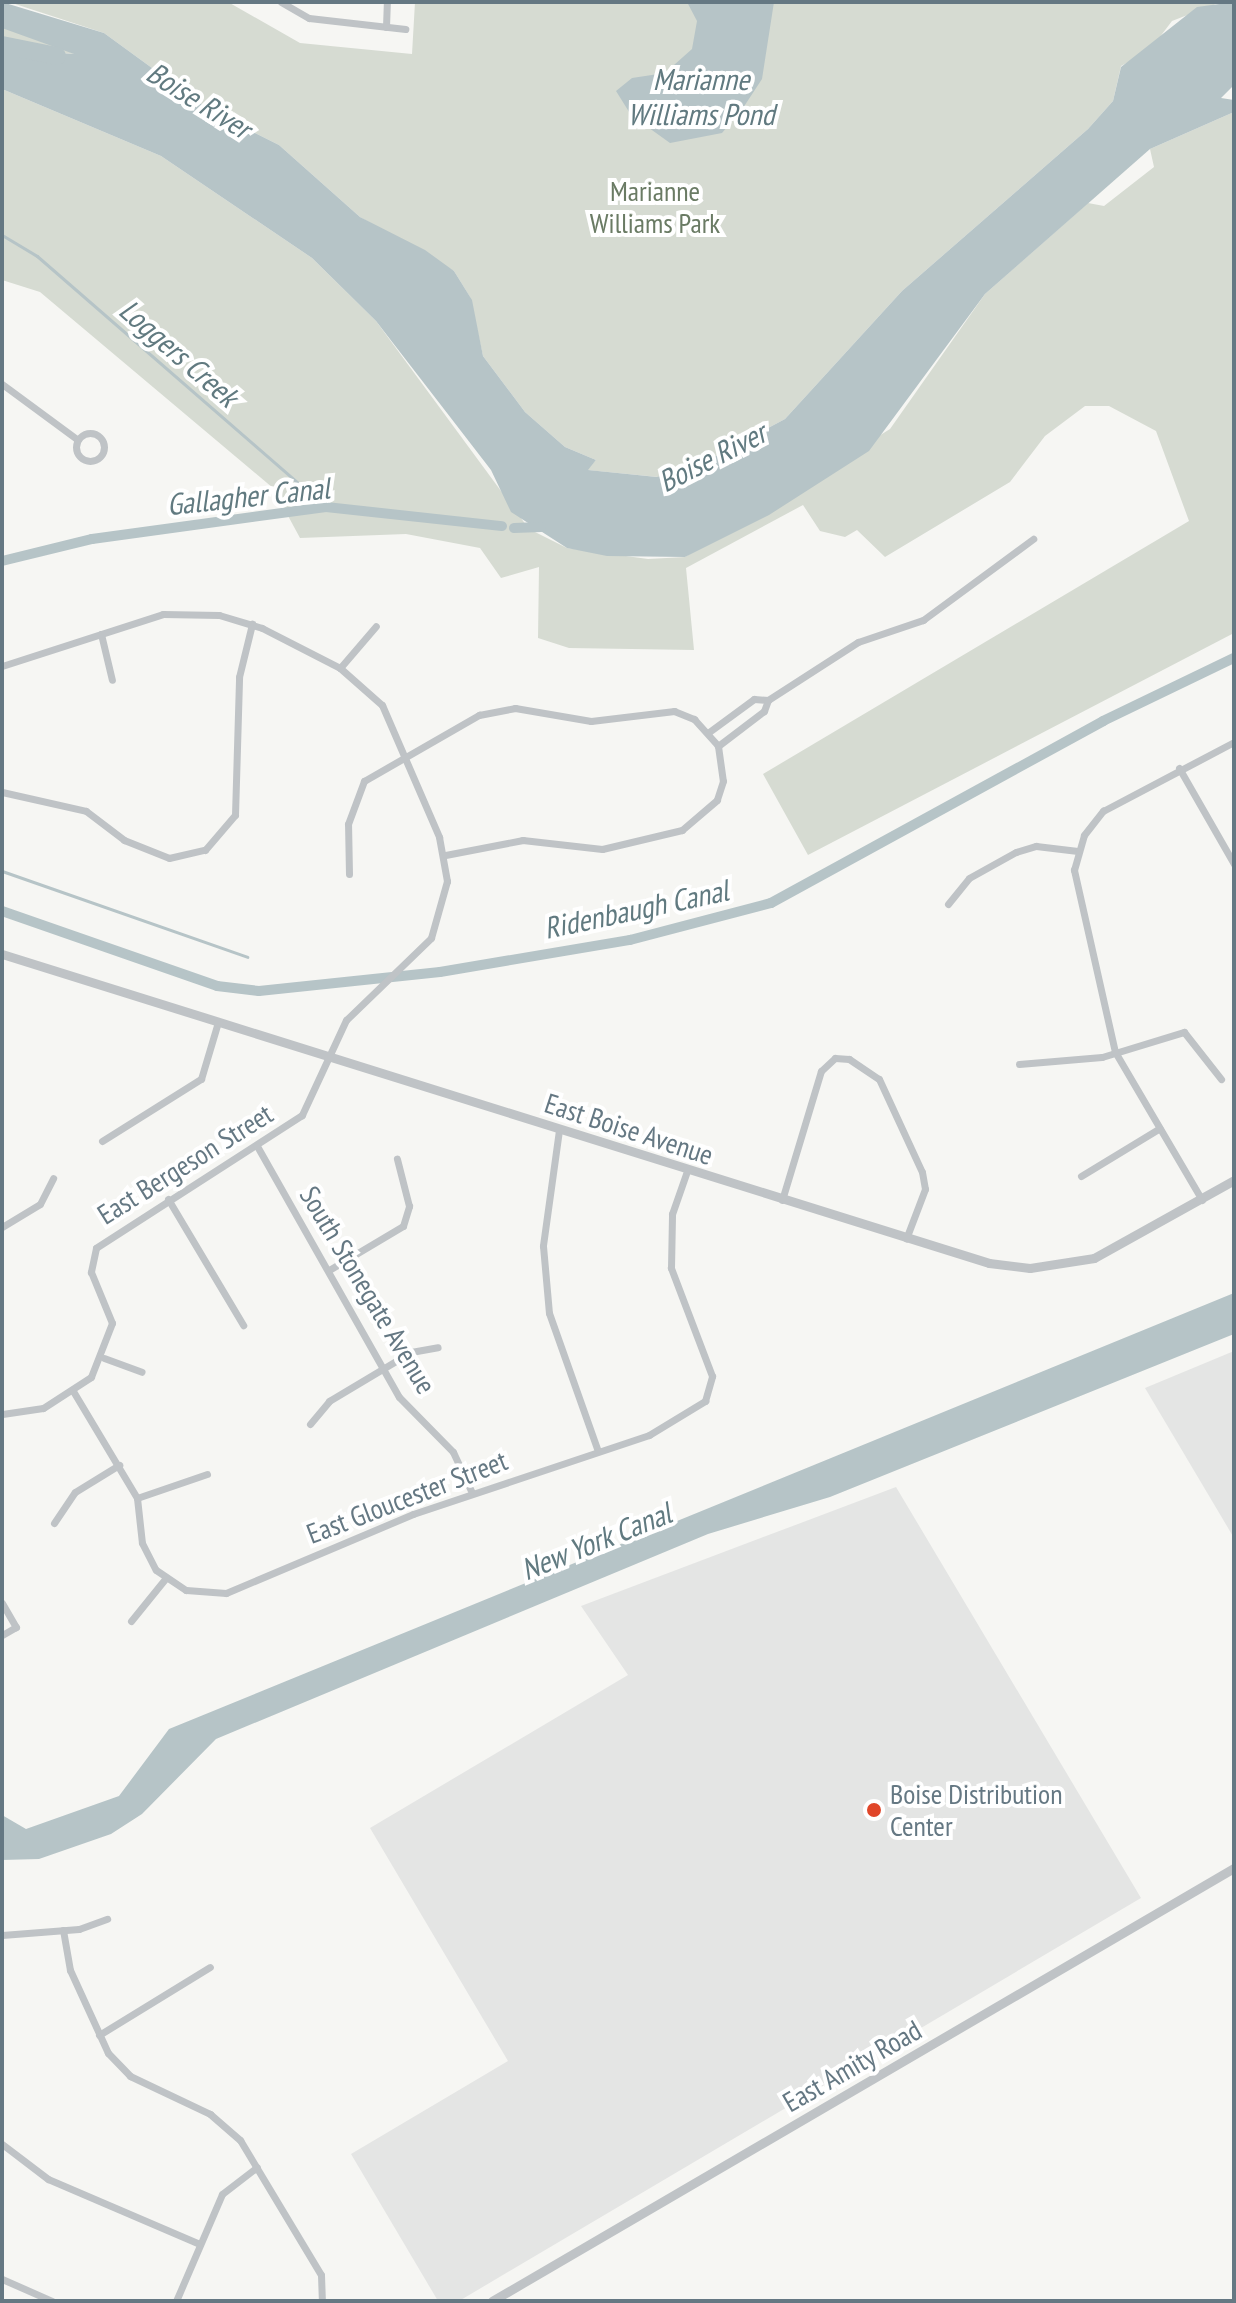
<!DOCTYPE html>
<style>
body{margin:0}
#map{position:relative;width:1236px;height:2303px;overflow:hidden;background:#f6f6f3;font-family:"PT Sans Narrow",sans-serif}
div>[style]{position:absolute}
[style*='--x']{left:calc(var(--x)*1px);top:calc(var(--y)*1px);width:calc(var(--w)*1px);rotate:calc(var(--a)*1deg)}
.built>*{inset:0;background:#e4e5e4}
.green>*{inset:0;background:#d6dbd2}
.water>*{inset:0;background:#b6c4c7}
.stream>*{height:3px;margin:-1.5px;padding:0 1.5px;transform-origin:1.5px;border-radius:1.5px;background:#b6c4c7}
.canal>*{height:10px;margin:-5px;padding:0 5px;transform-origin:5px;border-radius:5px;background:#b6c4c7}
.river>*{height:18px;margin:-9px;padding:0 9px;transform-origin:9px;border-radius:9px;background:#b6c4c7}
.minor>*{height:7px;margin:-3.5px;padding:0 3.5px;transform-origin:3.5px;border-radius:3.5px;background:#bfc3c6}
.minor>.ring{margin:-3.5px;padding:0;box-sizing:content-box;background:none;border:7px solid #bfc3c6;border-radius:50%}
.tertiary>*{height:9px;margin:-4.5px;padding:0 4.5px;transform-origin:4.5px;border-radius:4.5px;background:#bfc3c6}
.dots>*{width:22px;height:22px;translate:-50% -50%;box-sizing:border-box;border:4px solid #fff;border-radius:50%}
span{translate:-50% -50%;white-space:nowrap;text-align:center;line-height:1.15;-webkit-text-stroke:8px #fff;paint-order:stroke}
.park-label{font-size:28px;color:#6a7b64}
.street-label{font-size:28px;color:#657883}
.poi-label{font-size:28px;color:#657883}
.left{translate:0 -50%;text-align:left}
.water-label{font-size:30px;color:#617a80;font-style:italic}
.frame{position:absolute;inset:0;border:4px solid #657883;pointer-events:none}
</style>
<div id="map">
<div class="built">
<div style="clip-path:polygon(1234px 1351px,1234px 1538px,1145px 1388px)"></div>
<div style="clip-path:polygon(896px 1487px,1141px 1898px,459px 2301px,438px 2301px,351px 2154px,508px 2061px,370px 1828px,628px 1675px,581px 1606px)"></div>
</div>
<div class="green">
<div style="clip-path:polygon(9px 2px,228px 2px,300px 43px,412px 54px,415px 2px,1221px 2px,1172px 21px,1150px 50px,1121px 66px,1113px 101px,1088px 129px,902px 291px,785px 419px,699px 465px,658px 477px,587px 470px,596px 460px,565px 447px,525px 412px,483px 356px,470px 297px,454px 271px,360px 217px,279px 145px,211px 111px,104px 33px)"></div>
<div style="clip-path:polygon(10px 27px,75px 54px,2px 49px,2px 28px)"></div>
<div style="clip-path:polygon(2px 89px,161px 156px,312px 258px,376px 321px,529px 529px,567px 548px,648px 559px,685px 557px,890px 429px,985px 294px,1088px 203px,1104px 206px,1154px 167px,1150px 149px,1234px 112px,1234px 633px,808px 855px,763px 774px,1189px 521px,1156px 431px,1109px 406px,1085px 406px,1045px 436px,1010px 482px,885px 557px,857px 530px,845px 537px,820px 531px,803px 505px,686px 568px,694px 650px,569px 648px,538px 638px,539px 567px,501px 578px,480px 548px,406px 534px,300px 538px,273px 488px,40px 292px,2px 280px)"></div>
</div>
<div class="water">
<div style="clip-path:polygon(2px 2px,104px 33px,211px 111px,279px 145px,360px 217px,425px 250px,454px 271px,472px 300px,483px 356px,525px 412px,565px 447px,596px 460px,588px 470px,657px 477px,699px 465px,785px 419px,902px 291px,1088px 129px,1113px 101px,1121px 67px,1197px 7px,1234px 2px,1234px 85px,1221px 98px,1234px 100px,1234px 112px,1150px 149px,985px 294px,869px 451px,769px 515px,685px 557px,607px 556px,567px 548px,511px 512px,491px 470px,376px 321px,312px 258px,161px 156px,2px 89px,2px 49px,74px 54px,2px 28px)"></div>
<div style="clip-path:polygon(687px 2px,774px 2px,762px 79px,743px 108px,722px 133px,670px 143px,631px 115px,616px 91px,632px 78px,665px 73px,692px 49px,697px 21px)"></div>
<div style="clip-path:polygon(1234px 1293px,1234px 1334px,830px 1497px,708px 1534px,216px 1739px,142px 1814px,111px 1834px,39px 1859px,2px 1860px,2px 1815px,26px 1829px,119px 1796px,169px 1729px)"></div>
</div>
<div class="stream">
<div style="--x:2;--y:235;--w:41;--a:31"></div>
<div style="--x:37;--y:256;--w:383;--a:41"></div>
<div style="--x:2;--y:871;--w:260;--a:19.3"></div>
</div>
<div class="canal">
<div style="--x:514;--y:528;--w:27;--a:-2"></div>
<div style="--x:2;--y:561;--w:93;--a:-13.7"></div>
<div style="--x:92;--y:539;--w:236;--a:-7.8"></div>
<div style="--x:326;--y:507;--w:177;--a:6.2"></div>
<div style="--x:2;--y:911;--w:228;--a:19.2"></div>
<div style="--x:217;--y:986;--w:42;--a:6.8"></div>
<div style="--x:259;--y:991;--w:182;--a:-6"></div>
<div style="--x:440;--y:972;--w:193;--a:-9.6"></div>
<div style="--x:630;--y:940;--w:146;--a:-14.7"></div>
<div style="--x:771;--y:903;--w:379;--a:-28.7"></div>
<div style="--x:1103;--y:721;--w:145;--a:-25.7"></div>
</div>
<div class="river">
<div style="--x:2;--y:45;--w:56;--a:11.3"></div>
</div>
<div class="minor">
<div style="--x:281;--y:2;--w:32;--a:30"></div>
<div style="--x:309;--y:18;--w:97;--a:6.5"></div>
<div style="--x:386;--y:27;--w:25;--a:-88"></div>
<div style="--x:2;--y:384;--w:94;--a:36.4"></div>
<div class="ring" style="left:76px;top:433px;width:21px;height:21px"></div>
<div style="--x:101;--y:634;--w:47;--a:76.6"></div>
<div style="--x:2;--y:666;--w:169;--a:-17.9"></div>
<div style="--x:163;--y:614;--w:56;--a:1"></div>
<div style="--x:219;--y:615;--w:45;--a:16.8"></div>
<div style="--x:262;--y:628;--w:88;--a:27.1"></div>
<div style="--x:340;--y:668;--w:56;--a:41.4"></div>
<div style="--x:382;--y:705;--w:144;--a:66.6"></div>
<div style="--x:439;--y:837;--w:45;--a:79.7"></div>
<div style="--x:447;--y:881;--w:59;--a:105.7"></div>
<div style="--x:431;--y:938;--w:118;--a:136"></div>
<div style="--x:346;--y:1020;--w:105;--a:114.9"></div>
<div style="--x:302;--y:1115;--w:245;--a:147.2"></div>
<div style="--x:96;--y:1248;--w:25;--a:102"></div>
<div style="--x:91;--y:1272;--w:55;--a:67.6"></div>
<div style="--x:112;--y:1323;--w:58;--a:111.3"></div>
<div style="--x:91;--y:1377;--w:57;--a:147.1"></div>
<div style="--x:43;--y:1408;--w:41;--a:171.7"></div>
<div style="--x:340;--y:668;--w:55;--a:-49.4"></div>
<div style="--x:768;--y:700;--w:107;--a:-32.8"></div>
<div style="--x:858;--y:642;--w:69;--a:-18.7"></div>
<div style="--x:923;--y:620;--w:137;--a:-36.4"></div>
<div style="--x:709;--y:732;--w:56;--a:-36.3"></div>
<div style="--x:754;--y:699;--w:14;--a:4"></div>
<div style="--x:768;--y:700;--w:12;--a:110"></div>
<div style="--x:764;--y:711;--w:58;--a:142.7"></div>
<div style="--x:1179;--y:768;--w:111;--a:60.2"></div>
<div style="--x:2;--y:792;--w:86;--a:12.7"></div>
<div style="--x:86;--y:811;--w:48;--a:37.3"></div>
<div style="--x:124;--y:840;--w:48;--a:21.8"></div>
<div style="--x:169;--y:858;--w:37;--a:-13"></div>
<div style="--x:205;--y:850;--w:46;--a:-49.4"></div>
<div style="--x:235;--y:815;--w:138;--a:-88.3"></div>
<div style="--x:239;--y:677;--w:55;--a:-76.2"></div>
<div style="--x:349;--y:874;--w:50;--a:-91.1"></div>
<div style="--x:348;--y:824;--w:46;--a:-69.6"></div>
<div style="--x:364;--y:781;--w:133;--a:-29.9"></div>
<div style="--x:479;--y:715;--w:37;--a:-11"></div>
<div style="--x:515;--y:708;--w:77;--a:9.7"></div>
<div style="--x:591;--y:721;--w:84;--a:-6.9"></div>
<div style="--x:674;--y:711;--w:22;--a:22"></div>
<div style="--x:694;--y:719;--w:36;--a:48"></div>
<div style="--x:718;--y:746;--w:35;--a:82"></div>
<div style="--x:723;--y:781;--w:20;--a:108"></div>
<div style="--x:717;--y:800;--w:46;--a:139.4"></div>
<div style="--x:682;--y:830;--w:82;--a:166.6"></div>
<div style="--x:602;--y:849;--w:80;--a:-173.5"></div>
<div style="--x:523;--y:840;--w:79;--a:169.1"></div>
<div style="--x:948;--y:904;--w:33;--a:-51"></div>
<div style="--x:969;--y:878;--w:54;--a:-29"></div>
<div style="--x:1016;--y:852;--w:21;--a:-17"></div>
<div style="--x:1036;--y:846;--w:42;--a:6.8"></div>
<div style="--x:1019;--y:1064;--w:83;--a:-4.8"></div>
<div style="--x:1102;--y:1057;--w:86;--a:-17"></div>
<div style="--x:1184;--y:1032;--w:60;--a:51.8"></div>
<div style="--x:559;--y:1130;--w:117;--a:97.9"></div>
<div style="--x:543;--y:1246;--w:67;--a:84.9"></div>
<div style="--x:549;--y:1313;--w:146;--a:70.5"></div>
<div style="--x:102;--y:1141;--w:117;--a:-32.1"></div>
<div style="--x:201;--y:1079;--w:59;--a:-73.4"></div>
<div style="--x:257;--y:1146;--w:288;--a:60.5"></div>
<div style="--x:399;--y:1397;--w:77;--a:45.5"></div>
<div style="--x:453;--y:1452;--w:45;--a:65.1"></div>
<div style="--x:1081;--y:1176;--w:92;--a:-31.3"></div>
<div style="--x:168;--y:1199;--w:147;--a:59.2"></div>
<div style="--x:782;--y:1200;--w:135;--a:-73.2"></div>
<div style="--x:821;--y:1071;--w:19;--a:-43"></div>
<div style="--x:835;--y:1058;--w:14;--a:4"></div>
<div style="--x:849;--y:1059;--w:36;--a:34"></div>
<div style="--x:879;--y:1079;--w:102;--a:65.2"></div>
<div style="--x:922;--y:1172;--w:17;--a:80"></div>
<div style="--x:925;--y:1189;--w:53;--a:110.8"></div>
<div style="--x:1202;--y:1200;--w:172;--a:-120.4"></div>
<div style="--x:1115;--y:1052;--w:187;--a:-102.7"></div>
<div style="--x:1074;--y:870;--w:36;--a:-74"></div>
<div style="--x:1084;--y:835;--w:31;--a:-52"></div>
<div style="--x:1103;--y:811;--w:148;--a:-27.8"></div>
<div style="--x:2;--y:1227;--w:44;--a:-31.2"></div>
<div style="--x:40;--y:1204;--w:29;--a:-63"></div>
<div style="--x:329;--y:1270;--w:86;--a:-30.7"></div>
<div style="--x:403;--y:1226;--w:21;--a:-73"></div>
<div style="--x:409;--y:1206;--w:49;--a:-104.3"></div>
<div style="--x:104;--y:1358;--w:40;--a:20.2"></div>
<div style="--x:73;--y:1391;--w:125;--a:59.1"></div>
<div style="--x:137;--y:1498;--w:45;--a:83.7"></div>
<div style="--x:142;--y:1543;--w:30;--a:63"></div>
<div style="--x:156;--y:1570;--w:36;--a:34"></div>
<div style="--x:186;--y:1590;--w:40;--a:4.3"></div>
<div style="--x:226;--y:1593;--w:203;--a:-22.9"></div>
<div style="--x:413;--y:1514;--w:249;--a:-18.5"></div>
<div style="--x:649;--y:1435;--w:66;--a:-31.3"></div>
<div style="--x:705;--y:1401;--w:26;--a:-74"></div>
<div style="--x:712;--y:1376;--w:116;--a:-110.8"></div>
<div style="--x:671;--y:1268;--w:54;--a:-88.9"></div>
<div style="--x:672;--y:1214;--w:46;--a:-70.8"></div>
<div style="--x:310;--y:1424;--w:30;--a:-50"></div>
<div style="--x:329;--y:1401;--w:96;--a:-30.9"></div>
<div style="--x:411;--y:1352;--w:27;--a:-10"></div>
<div style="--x:137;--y:1498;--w:74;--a:-18.9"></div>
<div style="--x:54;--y:1523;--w:37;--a:-56"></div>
<div style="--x:75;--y:1492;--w:52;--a:-31.5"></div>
<div style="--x:2;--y:1603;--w:28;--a:60"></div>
<div style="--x:16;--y:1627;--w:16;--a:150"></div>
<div style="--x:131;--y:1621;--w:54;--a:-51"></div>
<div style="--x:63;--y:1930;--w:41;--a:80.1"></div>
<div style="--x:70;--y:1970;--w:91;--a:65.4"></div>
<div style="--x:108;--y:2053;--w:32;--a:46"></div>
<div style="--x:130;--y:2076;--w:89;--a:25.4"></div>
<div style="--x:210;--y:2114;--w:40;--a:41"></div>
<div style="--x:240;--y:2140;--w:157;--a:59"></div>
<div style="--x:321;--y:2275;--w:26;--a:88"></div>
<div style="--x:2;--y:1935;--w:77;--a:-4.5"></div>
<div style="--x:79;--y:1929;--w:30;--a:-20"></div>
<div style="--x:99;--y:2035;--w:130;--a:-31.5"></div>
<div style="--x:2;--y:2144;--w:58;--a:37.3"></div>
<div style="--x:48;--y:2179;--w:165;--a:23.2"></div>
<div style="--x:2;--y:2279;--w:55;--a:23.7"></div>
<div style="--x:176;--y:2301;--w:116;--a:-66.7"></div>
<div style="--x:222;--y:2194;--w:44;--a:-37.6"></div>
</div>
<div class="tertiary">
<div style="--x:2;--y:954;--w:1034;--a:17.38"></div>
<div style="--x:989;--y:1263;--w:41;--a:7"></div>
<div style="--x:1030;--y:1268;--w:65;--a:-8.9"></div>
<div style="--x:1094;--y:1258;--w:160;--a:-29.1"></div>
<div style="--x:492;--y:2301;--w:859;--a:-30.27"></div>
</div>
<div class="dots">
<div style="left:874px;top:1810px;background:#e04629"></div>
</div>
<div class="park-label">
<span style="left:655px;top:207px">Marianne<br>Williams Park</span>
</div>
<div class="street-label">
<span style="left:629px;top:1129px;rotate:18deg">East Boise Avenue</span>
<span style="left:185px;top:1164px;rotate:-32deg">East Bergeson Street</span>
<span style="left:368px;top:1290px;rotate:59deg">South Stonegate Avenue</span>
<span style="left:407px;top:1497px;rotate:-21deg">East Gloucester Street</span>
<span style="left:852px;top:2066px;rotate:-30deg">East Amity Road</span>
</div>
<div class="poi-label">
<span class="left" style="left:890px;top:1810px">Boise Distribution<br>Center</span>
</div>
<div class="water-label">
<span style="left:701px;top:96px">Marianne<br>Williams Pond</span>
<span style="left:199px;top:100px;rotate:32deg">Boise River</span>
<span style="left:179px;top:353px;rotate:41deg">Loggers Creek</span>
<span style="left:712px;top:457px;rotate:-27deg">Boise River</span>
<span style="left:248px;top:496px;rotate:-6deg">Gallagher Canal</span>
<span style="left:636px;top:909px;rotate:-12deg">Ridenbaugh Canal</span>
<span style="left:596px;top:1541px;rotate:-22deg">New York Canal</span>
</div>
<div class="frame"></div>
</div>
